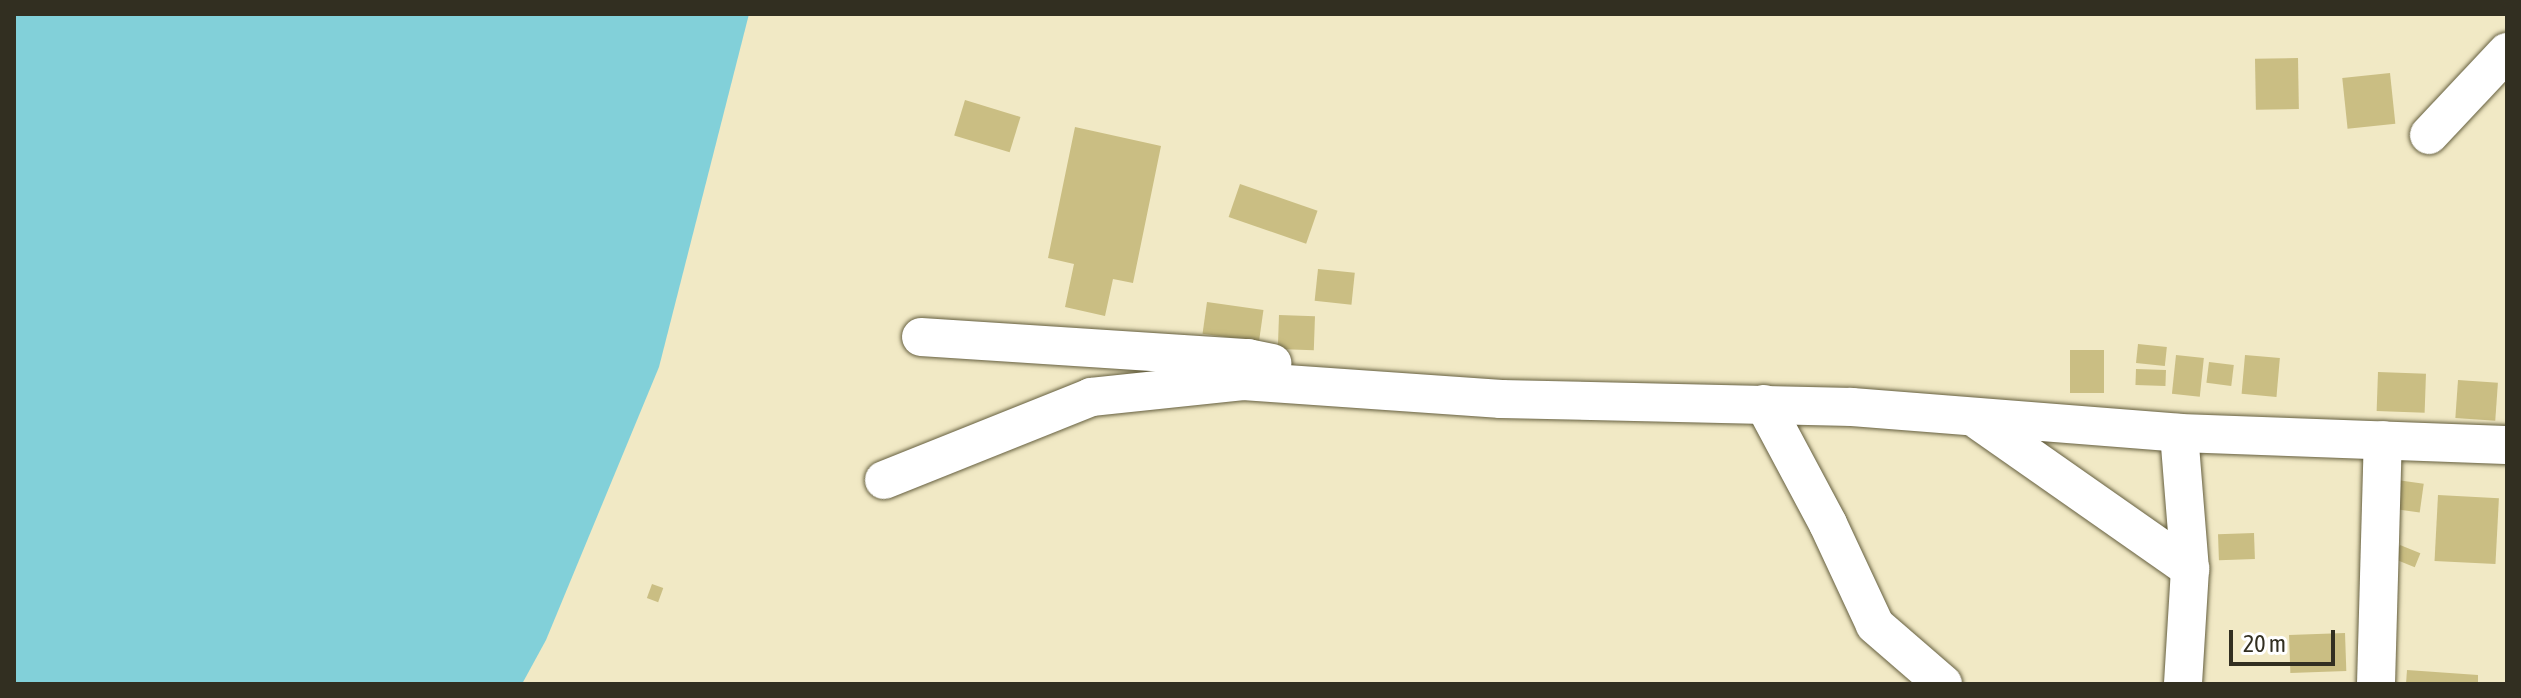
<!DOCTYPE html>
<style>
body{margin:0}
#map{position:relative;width:2521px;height:698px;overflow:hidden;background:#f1e9c5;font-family:"Asap Condensed",sans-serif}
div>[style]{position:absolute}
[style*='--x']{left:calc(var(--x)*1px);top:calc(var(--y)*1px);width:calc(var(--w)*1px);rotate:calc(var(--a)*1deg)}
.water>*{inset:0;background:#82d0d9}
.building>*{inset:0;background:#cabe83;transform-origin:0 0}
.roads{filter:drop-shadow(0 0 2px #655f3f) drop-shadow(0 0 2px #655f3f)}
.minor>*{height:38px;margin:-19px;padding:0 19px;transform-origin:19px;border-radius:19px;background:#fff}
span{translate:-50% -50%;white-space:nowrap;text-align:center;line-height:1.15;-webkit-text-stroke:7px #fff;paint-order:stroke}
.frame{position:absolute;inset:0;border:16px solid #322f21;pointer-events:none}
.scale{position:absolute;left:2229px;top:630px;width:106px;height:36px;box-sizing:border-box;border:4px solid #322f21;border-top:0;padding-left:10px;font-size:24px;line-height:28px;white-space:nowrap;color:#322f21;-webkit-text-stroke:6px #fff;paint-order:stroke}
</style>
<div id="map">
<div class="water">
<div style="clip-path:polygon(14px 14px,749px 14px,659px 367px,546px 640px,522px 684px,14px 684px)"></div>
</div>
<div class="building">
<div style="left:2298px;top:58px;width:51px;height:43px;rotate:89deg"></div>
<div style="left:2390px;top:73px;width:51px;height:48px;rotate:84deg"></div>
<div style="left:965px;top:100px;width:58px;height:37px;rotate:17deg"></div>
<div style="clip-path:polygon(1075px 127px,1161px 146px,1133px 283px,1113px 279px,1105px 316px,1065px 307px,1074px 264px,1048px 258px)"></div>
<div style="left:1240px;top:184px;width:82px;height:35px;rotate:19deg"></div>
<div style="left:1318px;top:269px;width:37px;height:32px;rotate:6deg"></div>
<div style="left:1207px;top:302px;width:57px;height:32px;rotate:8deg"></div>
<div style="left:1279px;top:315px;width:36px;height:34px;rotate:2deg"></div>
<div style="left:2138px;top:344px;width:29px;height:19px;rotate:6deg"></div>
<div style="left:2104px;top:350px;width:43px;height:34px;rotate:90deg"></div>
<div style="left:2176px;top:355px;width:28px;height:39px;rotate:6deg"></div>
<div style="left:2245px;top:355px;width:35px;height:39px;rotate:5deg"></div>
<div style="left:2209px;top:362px;width:25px;height:21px;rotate:7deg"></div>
<div style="left:2136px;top:369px;width:30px;height:16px;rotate:2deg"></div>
<div style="left:2378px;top:372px;width:48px;height:39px;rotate:2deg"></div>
<div style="left:2458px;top:380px;width:40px;height:38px;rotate:4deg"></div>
<div style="left:2397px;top:480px;width:27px;height:29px;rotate:8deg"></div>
<div style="left:2438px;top:495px;width:61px;height:66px;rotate:3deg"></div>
<div style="left:2254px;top:533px;width:26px;height:36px;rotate:88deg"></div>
<div style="left:2400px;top:545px;width:22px;height:15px;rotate:22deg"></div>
<div style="left:652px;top:584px;width:12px;height:15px;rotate:20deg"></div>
<div style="left:2345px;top:633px;width:38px;height:56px;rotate:88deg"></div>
<div style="clip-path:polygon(2407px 670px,2478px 675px,2478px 684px,2406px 684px)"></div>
</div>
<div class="roads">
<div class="minor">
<div style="--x:2429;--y:135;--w:114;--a:-46.8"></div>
<div style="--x:921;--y:337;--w:328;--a:3.7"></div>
<div style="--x:1248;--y:358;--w:25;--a:12"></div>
<div style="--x:1764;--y:404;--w:136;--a:61.9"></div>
<div style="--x:1828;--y:524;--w:111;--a:65"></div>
<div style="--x:1875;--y:625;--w:90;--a:40.9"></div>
<div style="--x:1979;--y:421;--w:258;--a:35"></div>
<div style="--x:2190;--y:569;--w:115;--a:93.5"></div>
<div style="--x:2179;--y:433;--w:136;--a:85.4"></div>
<div style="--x:884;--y:480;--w:223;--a:-21.8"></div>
<div style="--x:1091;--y:397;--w:153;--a:-6"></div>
<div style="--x:1243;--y:381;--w:259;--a:4"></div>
<div style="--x:1501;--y:399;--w:351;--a:1.3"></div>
<div style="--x:1852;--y:407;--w:328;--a:4.5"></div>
<div style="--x:2179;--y:433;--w:328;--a:2.1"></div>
<div style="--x:2376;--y:684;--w:244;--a:-88.4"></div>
</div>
</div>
<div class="frame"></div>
<div class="scale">20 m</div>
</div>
